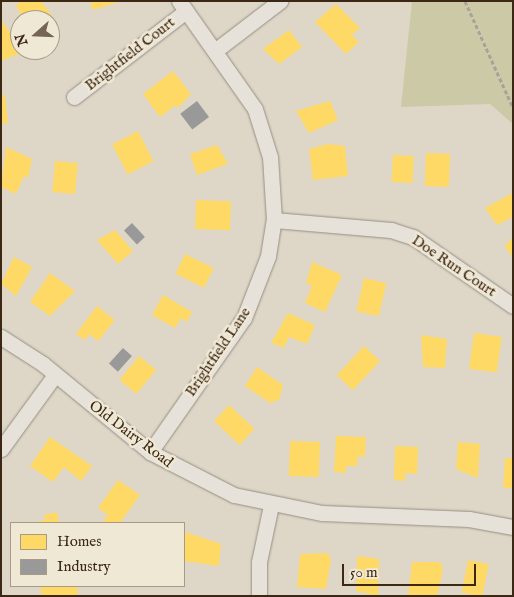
<!DOCTYPE html>
<style>
body{margin:0}
#map{position:relative;width:514px;height:597px;overflow:hidden;background:#ded7c7;font-family:"IM FELL English",serif}
div>[style]{position:absolute}
[style*='--x']{left:calc(var(--x)*1px);top:calc(var(--y)*1px);width:calc(var(--w)*1px);rotate:calc(var(--a)*1deg)}
.green>*{inset:0;background:#ccc9a7}
.homes>*{inset:0;background:#ffd966;transform-origin:0 0}
.industry>*{inset:0;background:#999;transform-origin:0 0}
.path>*{height:3px;margin-top:-1.5px;transform-origin:0;background:repeating-linear-gradient(90deg,#a7a29a 0 4px,transparent 0 6.5px)}
.roads{filter:drop-shadow(0 0 1px #958e83) drop-shadow(0 0 1px #958e83)}
.street>*{height:15px;margin:-7.5px;padding:0 7.5px;transform-origin:7.5px;border-radius:7.5px;background:#e6e2da}
span{translate:-50% -50%;white-space:nowrap;text-align:center;line-height:1.15;-webkit-text-stroke:5px #efe8d5;paint-order:stroke}
.street-label{font-size:15px;color:#3c2714}
.frame{position:absolute;inset:0;border:2px solid #3c2714;pointer-events:none}
.legend{position:absolute;left:10px;top:522px;width:175px;height:65px;box-sizing:border-box;background:#efe8d5;border:1px solid #a79b88;margin:0;padding:6px 9px;list-style:none;font-size:15px;color:#3c2714}
.legend li{display:flex;align-items:center;gap:10px;height:25px}
.legend b{width:25px;border:1px solid #a79b88}
.north{position:absolute;left:10px;top:10px;width:50px;height:50px;box-sizing:border-box;background:#efe8d5;border:1px solid #a79b88;border-radius:50%;rotate:250deg;font-size:14px;font-weight:700;line-height:20px;text-align:center;color:#3c2714}
.north::after{content:'';display:block;margin:auto;width:18px;height:22px;background:#756553;clip-path:polygon(50% 0,100% 100%,50% 72%,0 100%)}
.scale{position:absolute;left:342px;top:564px;width:134px;height:22px;box-sizing:border-box;border:2px solid #3c2714;border-top:0;padding-left:6px;font-size:15px;line-height:18px;white-space:nowrap;color:#3c2714;-webkit-text-stroke:4px #efe8d5;paint-order:stroke}
</style>
<div id="map">
<div class="green">
<div style="clip-path:polygon(412px 1px,513px 1px,513px 124px,490px 104px,401px 107px)"></div>
</div>
<div class="homes">
<div style="clip-path:polygon(22px 1px,41px 1px,52px 16px,23px 20px,16px 5px)"></div>
<div style="clip-path:polygon(90px 1px,118px 1px,119px 2px,93px 10px)"></div>
<div style="clip-path:polygon(336px 4px,360px 28px,352px 35px,359px 42px,346px 54px,315px 22px)"></div>
<div style="clip-path:polygon(1px 20px,24px 52px,1px 61px)"></div>
<div style="clip-path:polygon(289px 30px,302px 47px,279px 64px,263px 49px)"></div>
<div style="clip-path:polygon(173px 71px,191px 94px,178px 108px,176px 105px,160px 117px,143px 94px)"></div>
<div style="clip-path:polygon(1px 95px,5px 95px,8px 123px,1px 124px)"></div>
<div style="clip-path:polygon(330px 101px,338px 120px,309px 133px,296px 111px)"></div>
<div style="left:138px;top:131px;width:34px;height:29px;rotate:63deg"></div>
<div style="clip-path:polygon(328px 144px,345px 146px,348px 176px,313px 180px,309px 149px)"></div>
<div style="clip-path:polygon(217px 145px,228px 164px,197px 175px,190px 154px)"></div>
<div style="clip-path:polygon(6px 147px,32px 159px,28px 178px,24px 176px,16px 194px,1px 187px)"></div>
<div style="left:426px;top:153px;width:24px;height:33px;rotate:2deg"></div>
<div style="left:393px;top:155px;width:21px;height:27px;rotate:3deg"></div>
<div style="left:55px;top:161px;width:23px;height:31px;rotate:5deg"></div>
<div style="clip-path:polygon(513px 193px,513px 217px,497px 225px,485px 208px)"></div>
<div style="left:196px;top:200px;width:35px;height:29px;rotate:2deg"></div>
<div style="clip-path:polygon(115px 230px,133px 251px,118px 264px,97px 240px)"></div>
<div style="clip-path:polygon(513px 238px,513px 254px,510px 255px,505px 245px)"></div>
<div style="left:185px;top:254px;width:32px;height:22px;rotate:26deg"></div>
<div style="clip-path:polygon(14px 257px,32px 267px,16px 296px,1px 284px)"></div>
<div style="clip-path:polygon(312px 262px,342px 275px,325px 312px,305px 303px,312px 286px,306px 283px)"></div>
<div style="clip-path:polygon(50px 273px,75px 291px,50px 316px,30px 302px)"></div>
<div style="left:364px;top:278px;width:23px;height:34px;rotate:13deg"></div>
<div style="clip-path:polygon(163px 295px,192px 312px,187px 322px,181px 318px,175px 328px,152px 315px)"></div>
<div style="clip-path:polygon(97px 306px,115px 320px,98px 341px,89px 334px,85px 340px,76px 334px)"></div>
<div style="clip-path:polygon(288px 313px,315px 325px,307px 344px,289px 337px,284px 348px,271px 343px)"></div>
<div style="left:474px;top:333px;width:28px;height:36px;rotate:8deg"></div>
<div style="clip-path:polygon(421px 335px,447px 339px,445px 368px,423px 367px)"></div>
<div style="left:364px;top:346px;width:22px;height:40px;rotate:43deg"></div>
<div style="left:139px;top:356px;width:22px;height:31px;rotate:39deg"></div>
<div style="clip-path:polygon(257px 367px,283px 385px,279px 400px,270px 403px,245px 386px)"></div>
<div style="left:229px;top:405px;width:35px;height:22px;rotate:43deg"></div>
<div style="clip-path:polygon(336px 436px,366px 437px,365px 457px,358px 456px,357px 466px,346px 466px,346px 473px,334px 472px)"></div>
<div style="clip-path:polygon(50px 437px,92px 466px,81px 481px,64px 467px,53px 482px,30px 466px)"></div>
<div style="left:290px;top:441px;width:30px;height:35px;rotate:2deg"></div>
<div style="clip-path:polygon(458px 442px,480px 444px,478px 478px,456px 469px)"></div>
<div style="clip-path:polygon(395px 446px,418px 447px,417px 474px,405px 473px,405px 481px,394px 480px)"></div>
<div style="clip-path:polygon(505px 458px,513px 458px,513px 488px,503px 488px)"></div>
<div style="clip-path:polygon(118px 480px,140px 495px,120px 523px,102px 523px,108px 515px,98px 508px)"></div>
<div style="clip-path:polygon(57px 512px,59px 523px,32px 523px,45px 520px,44px 515px)"></div>
<div style="clip-path:polygon(185px 532px,221px 544px,219px 566px,184px 561px)"></div>
<div style="clip-path:polygon(328px 553px,331px 560px,326px 589px,297px 587px,300px 554px)"></div>
<div style="clip-path:polygon(357px 556px,379px 559px,378px 596px,356px 591px)"></div>
<div style="left:468px;top:560px;width:21px;height:33px;rotate:11deg"></div>
<div style="clip-path:polygon(412px 562px,440px 562px,443px 569px,437px 596px,408px 596px)"></div>
<div style="clip-path:polygon(40px 586px,77px 586px,78px 595px,42px 596px)"></div>
</div>
<div class="industry">
<div style="left:197px;top:101px;width:20px;height:21px;rotate:53deg"></div>
<div style="left:132px;top:223px;width:19px;height:11px;rotate:47deg"></div>
<div style="left:123px;top:348px;width:12px;height:21px;rotate:42deg"></div>
</div>
<div class="path">
<div style="--x:465;--y:1;--w:117;--a:65.8"></div>
</div>
<div class="roads">
<div class="street">
<div style="--x:216;--y:50;--w:81;--a:-37.4"></div>
<div style="--x:74;--y:97;--w:141;--a:-37.5"></div>
<div style="--x:274;--y:220;--w:117;--a:4.9"></div>
<div style="--x:391;--y:230;--w:23;--a:18"></div>
<div style="--x:413;--y:237;--w:121;--a:34.6"></div>
<div style="--x:1;--y:337;--w:50;--a:32.7"></div>
<div style="--x:43;--y:364;--w:139;--a:39.4"></div>
<div style="--x:150;--y:452;--w:94;--a:27.1"></div>
<div style="--x:234;--y:495;--w:90;--a:11.6"></div>
<div style="--x:322;--y:513;--w:147;--a:2.3"></div>
<div style="--x:469;--y:519;--w:45;--a:10.3"></div>
<div style="--x:1;--y:449;--w:92;--a:-53.9"></div>
<div style="--x:150;--y:452;--w:164;--a:-55"></div>
<div style="--x:244;--y:318;--w:66;--a:-68.8"></div>
<div style="--x:268;--y:256;--w:36;--a:-81"></div>
<div style="--x:274;--y:220;--w:63;--a:-93.6"></div>
<div style="--x:270;--y:157;--w:50;--a:-107.4"></div>
<div style="--x:255;--y:109;--w:132;--a:-125.1"></div>
<div style="--x:259;--y:596;--w:34;--a:-90"></div>
<div style="--x:259;--y:562;--w:58;--a:-78.1"></div>
</div>
</div>
<div class="street-label">
<span style="left:130px;top:54px;rotate:-38deg">Brightfield Court</span>
<span style="left:454px;top:266px;rotate:34deg">Doe Run Court</span>
<span style="left:218px;top:352px;rotate:-56deg">Brightfield Lane</span>
<span style="left:131px;top:434px;rotate:37deg">Old Dairy Road</span>
</div>
<div class="frame"></div>
<ul class="legend">
<li><b style="height:14px;background:#ffd966"></b>Homes</li>
<li><b style="height:14px;background:#999"></b>Industry</li>
</ul>
<div class="north">N</div>
<div class="scale">50 m</div>
</div>
